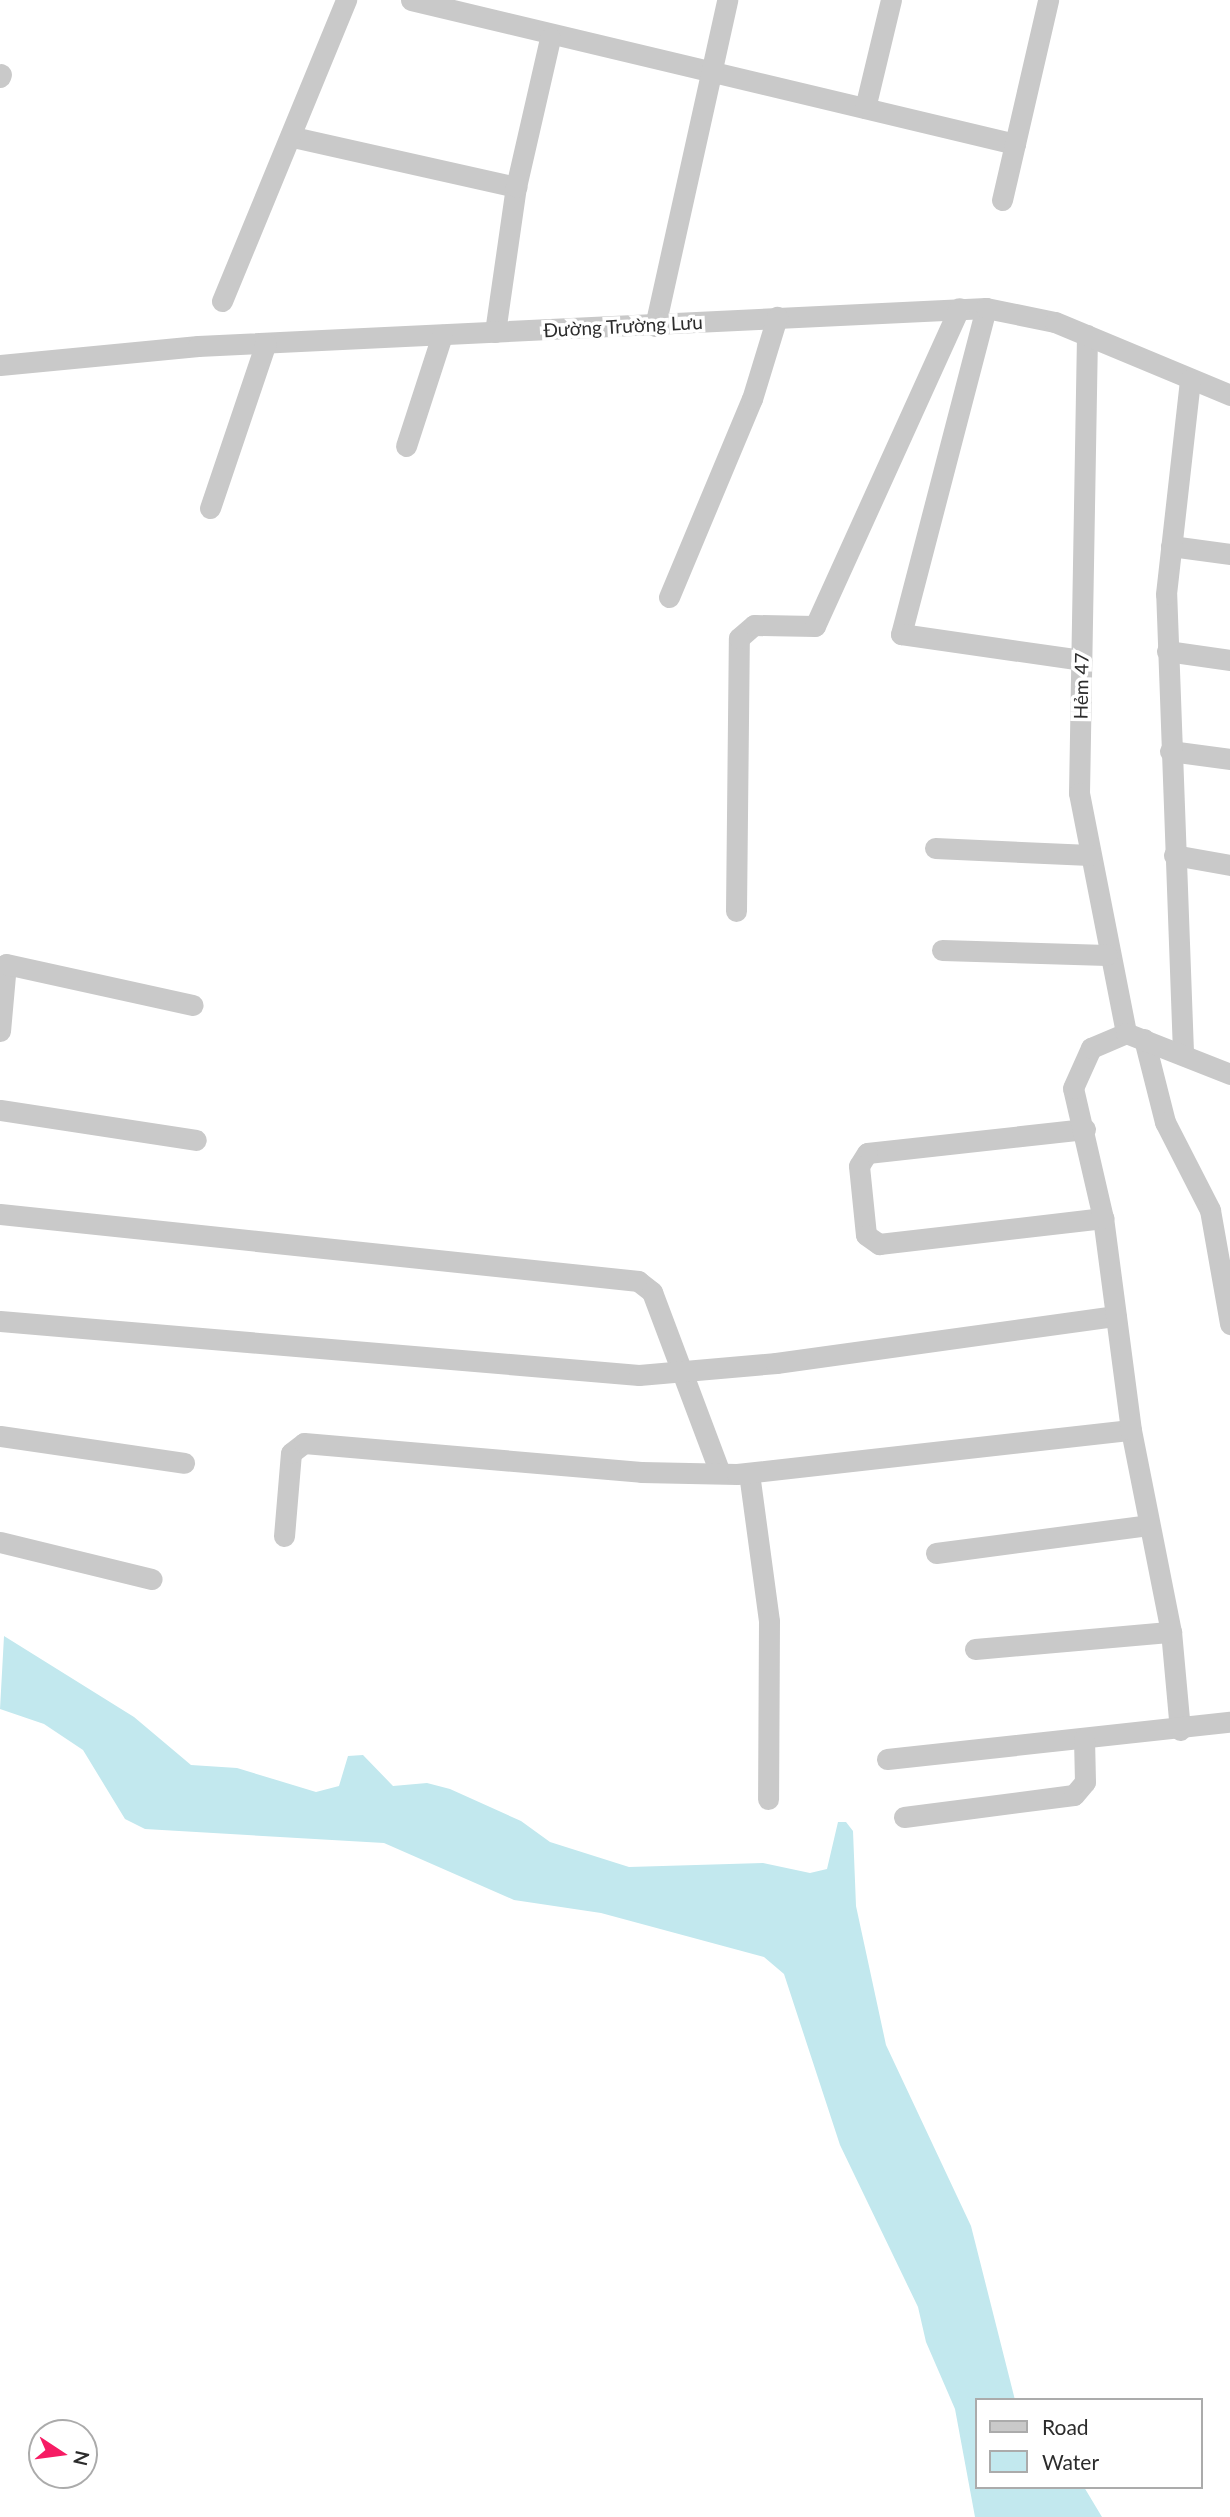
<!DOCTYPE html>
<meta charset="utf-8">
<style>
body{margin:0}
#map{position:relative;width:1230px;height:2517px;overflow:hidden;background:#fff;font-family:Lato,sans-serif}
div>[style]{position:absolute}
[style*='--x']{left:calc(var(--x)*1px);top:calc(var(--y)*1px);width:calc(var(--w)*1px);rotate:calc(var(--a)*1deg)}
.water>*{inset:0;background:#c2e8ee}
.minor>*{height:21px;margin:-10.5px;padding:0 10.5px;transform-origin:10.5px;border-radius:10.5px;background:#c9c9c9}
span{translate:-50% -50%;white-space:nowrap;text-align:center;line-height:1.15;-webkit-text-stroke:7px #fff;paint-order:stroke}
.street-label{font-size:19px;color:#2c2c2c}
.legend{position:absolute;left:975px;top:2398px;width:228px;height:91px;box-sizing:border-box;background:#fff;border:2px solid #ababab;margin:0;padding:9px 12px;list-style:none;font-size:21px;color:#2c2c2c}
.legend li{display:flex;align-items:center;gap:14px;height:35px}
.legend b{width:35px;border:2px solid #ababab}
.north{position:absolute;left:28px;top:2419px;width:70px;height:70px;box-sizing:border-box;background:#fff;border:2px solid #ababab;border-radius:50%;rotate:103deg;font-size:19px;font-weight:700;line-height:28px;text-align:center;color:#2c2c2c}
.north::after{content:'';display:block;margin:auto;width:24px;height:32px;background:#f61c64;clip-path:polygon(50% 0,100% 100%,50% 72%,0 100%)}
</style>
<div id="map">
<div class="water">
<div style="clip-path:polygon(4px 1636px,134px 1717px,191px 1765px,237px 1768px,316px 1792px,339px 1786px,348px 1756px,363px 1755px,393px 1786px,427px 1783px,450px 1789px,521px 1821px,550px 1842px,629px 1867px,763px 1863px,810px 1873px,827px 1869px,838px 1822px,846px 1822px,853px 1831px,856px 1906px,886px 2045px,971px 2226px,1015px 2400px,976px 2400px,976px 2487px,1084px 2487px,1102px 2517px,975px 2517px,955px 2409px,926px 2342px,918px 2307px,840px 2145px,784px 1974px,764px 1957px,601px 1913px,514px 1900px,384px 1843px,145px 1829px,125px 1819px,83px 1750px,44px 1724px,0 1709px)"></div>
</div>
<div class="minor">
<div style="--x:411;--y:0;--w:621;--a:13.41"></div>
<div style="--x:0;--y:77;--w:3;--a:-72"></div>
<div style="--x:865;--y:108;--w:111;--a:-76.5"></div>
<div style="--x:293;--y:137;--w:229;--a:12.6"></div>
<div style="--x:1002;--y:200;--w:205;--a:-77"></div>
<div style="--x:222;--y:301;--w:326;--a:-67.6"></div>
<div style="--x:986;--y:308;--w:337;--a:104.6"></div>
<div style="--x:901;--y:634;--w:182;--a:8.2"></div>
<div style="--x:655;--y:326;--w:334;--a:-77.5"></div>
<div style="--x:495;--y:332;--w:147;--a:-81.8"></div>
<div style="--x:516;--y:187;--w:153;--a:-77.1"></div>
<div style="--x:1087;--y:335;--w:458;--a:91"></div>
<div style="--x:1079;--y:793;--w:245;--a:78.9"></div>
<div style="--x:0;--y:365;--w:199;--a:-5.5"></div>
<div style="--x:198;--y:346;--w:789;--a:-2.76"></div>
<div style="--x:986;--y:308;--w:70;--a:11.5"></div>
<div style="--x:1055;--y:322;--w:190;--a:22.6"></div>
<div style="--x:406;--y:446;--w:117;--a:-72"></div>
<div style="--x:210;--y:508;--w:174;--a:-71.3"></div>
<div style="--x:1171;--y:546;--w:60;--a:7.7"></div>
<div style="--x:669;--y:597;--w:215;--a:-67.3"></div>
<div style="--x:752;--y:399;--w:86;--a:-73"></div>
<div style="--x:1167;--y:651;--w:64;--a:8.1"></div>
<div style="--x:1170;--y:751;--w:61;--a:7.6"></div>
<div style="--x:935;--y:848;--w:155;--a:2.6"></div>
<div style="--x:1174;--y:855;--w:57;--a:10.1"></div>
<div style="--x:736;--y:911;--w:273;--a:-89.4"></div>
<div style="--x:739;--y:638;--w:20;--a:-41"></div>
<div style="--x:754;--y:625;--w:61;--a:0.9"></div>
<div style="--x:815;--y:626;--w:349;--a:-65.6"></div>
<div style="--x:942;--y:950;--w:165;--a:1.7"></div>
<div style="--x:0;--y:1031;--w:67;--a:-84.9"></div>
<div style="--x:6;--y:964;--w:191;--a:12.4"></div>
<div style="--x:1144;--y:1039;--w:86;--a:75.8"></div>
<div style="--x:1165;--y:1122;--w:99;--a:62.9"></div>
<div style="--x:1210;--y:1210;--w:116;--a:80"></div>
<div style="--x:1183;--y:1052;--w:458;--a:-92.1"></div>
<div style="--x:1166;--y:594;--w:216;--a:-83.6"></div>
<div style="--x:0;--y:1110;--w:198;--a:8.7"></div>
<div style="--x:1085;--y:1129;--w:219;--a:173.7"></div>
<div style="--x:867;--y:1153;--w:15;--a:122"></div>
<div style="--x:859;--y:1166;--w:69;--a:84.2"></div>
<div style="--x:866;--y:1235;--w:16;--a:35"></div>
<div style="--x:879;--y:1244;--w:226;--a:-6.6"></div>
<div style="--x:0;--y:1214;--w:642;--a:5.99"></div>
<div style="--x:638;--y:1281;--w:18;--a:38"></div>
<div style="--x:652;--y:1292;--w:193;--a:69.4"></div>
<div style="--x:0;--y:1321;--w:641;--a:4.83"></div>
<div style="--x:639;--y:1375;--w:138;--a:-5"></div>
<div style="--x:776;--y:1363;--w:343;--a:-7.9"></div>
<div style="--x:0;--y:1436;--w:186;--a:8.3"></div>
<div style="--x:749;--y:1473;--w:149;--a:82.3"></div>
<div style="--x:769;--y:1621;--w:178;--a:90.3"></div>
<div style="--x:284;--y:1536;--w:83;--a:-85.2"></div>
<div style="--x:291;--y:1453;--w:16;--a:-38"></div>
<div style="--x:304;--y:1443;--w:338;--a:4.9"></div>
<div style="--x:641;--y:1472;--w:96;--a:1.2"></div>
<div style="--x:737;--y:1474;--w:396;--a:-6.4"></div>
<div style="--x:0;--y:1542;--w:156;--a:13.7"></div>
<div style="--x:936;--y:1553;--w:214;--a:-7.5"></div>
<div style="--x:975;--y:1649;--w:197;--a:-5"></div>
<div style="--x:1180;--y:1730;--w:98;--a:-95.2"></div>
<div style="--x:1171;--y:1632;--w:206;--a:-101.2"></div>
<div style="--x:1131;--y:1430;--w:214;--a:-97.5"></div>
<div style="--x:1103;--y:1218;--w:133;--a:-103"></div>
<div style="--x:1073;--y:1088;--w:44;--a:-65.8"></div>
<div style="--x:1091;--y:1048;--w:38;--a:-23"></div>
<div style="--x:1126;--y:1033;--w:112;--a:21.5"></div>
<div style="--x:887;--y:1759;--w:345;--a:-6.2"></div>
<div style="--x:904;--y:1817;--w:171;--a:-7.4"></div>
<div style="--x:1074;--y:1795;--w:17;--a:-50"></div>
<div style="--x:1085;--y:1782;--w:43;--a:-91.3"></div>
</div>
<div class="street-label">
<span style="left:623px;top:326px;rotate:-3deg">Đường Trường Lưu</span>
<span style="left:1081px;top:686px;rotate:-89deg">Hẻm 47</span>
</div>
<ul class="legend">
<li><b style="height:9px;background:#c9c9c9"></b>Road</li>
<li><b style="height:19px;background:#c2e8ee"></b>Water</li>
</ul>
<div class="north">N</div>
</div>
